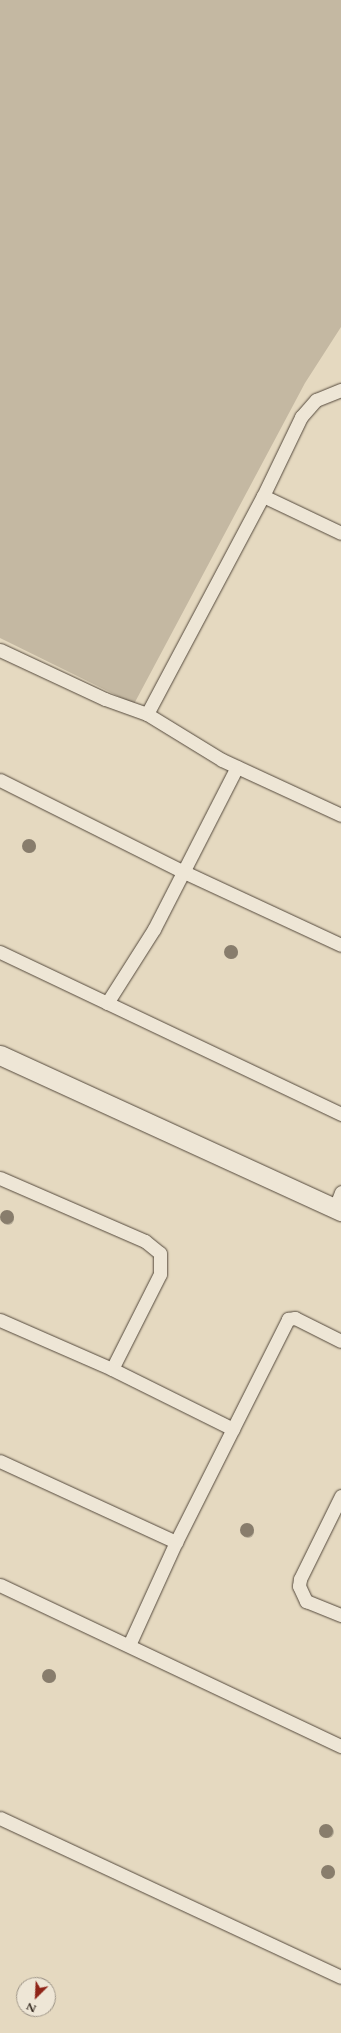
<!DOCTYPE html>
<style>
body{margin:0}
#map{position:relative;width:341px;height:2033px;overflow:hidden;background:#e5d9c0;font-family:Cardo,serif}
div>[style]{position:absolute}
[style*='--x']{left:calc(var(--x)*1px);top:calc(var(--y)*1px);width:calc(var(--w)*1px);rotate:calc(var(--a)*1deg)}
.green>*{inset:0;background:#c4b8a2}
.shadow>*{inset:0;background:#0003}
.round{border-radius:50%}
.building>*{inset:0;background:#887d6c}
.roads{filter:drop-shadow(0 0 1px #54493c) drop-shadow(0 0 1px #54493c)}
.street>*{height:13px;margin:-6.5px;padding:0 6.5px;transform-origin:6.5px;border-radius:6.5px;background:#eee6d6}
.secondary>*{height:19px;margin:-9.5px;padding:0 9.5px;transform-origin:9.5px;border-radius:9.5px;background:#eee6d6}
span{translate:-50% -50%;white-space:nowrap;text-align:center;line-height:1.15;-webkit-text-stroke:3px #eee6d6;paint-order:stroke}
.north{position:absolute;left:16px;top:1977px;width:40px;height:40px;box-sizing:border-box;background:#eee6d6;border:1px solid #9d9487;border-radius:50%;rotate:204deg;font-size:11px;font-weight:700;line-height:16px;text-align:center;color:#241910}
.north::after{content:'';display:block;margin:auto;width:14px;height:18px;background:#8f2418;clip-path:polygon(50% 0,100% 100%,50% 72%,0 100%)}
</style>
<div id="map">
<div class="green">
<div style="clip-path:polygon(0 0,341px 0,341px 327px,305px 383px,134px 704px,0 638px)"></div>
</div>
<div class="shadow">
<div class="round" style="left:24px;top:841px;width:12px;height:12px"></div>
<div class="round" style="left:226px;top:947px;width:12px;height:12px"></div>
<div class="round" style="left:2px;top:1213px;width:12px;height:12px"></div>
<div class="round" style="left:242px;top:1526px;width:12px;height:12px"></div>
<div class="round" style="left:44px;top:1671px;width:12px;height:12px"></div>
<div class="round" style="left:322px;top:1826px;width:12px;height:12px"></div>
<div class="round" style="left:323px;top:1867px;width:12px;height:12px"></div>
</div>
<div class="building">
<div class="round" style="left:22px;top:839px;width:14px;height:14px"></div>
<div class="round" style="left:224px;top:945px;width:14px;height:14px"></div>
<div class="round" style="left:0;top:1210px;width:14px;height:14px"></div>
<div class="round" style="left:240px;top:1523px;width:14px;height:14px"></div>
<div class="round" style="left:42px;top:1669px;width:14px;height:14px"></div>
<div class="round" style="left:319px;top:1824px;width:14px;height:14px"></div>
<div class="round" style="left:321px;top:1865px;width:14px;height:14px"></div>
</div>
<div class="roads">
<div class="street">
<div style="--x:263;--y:496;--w:86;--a:25.4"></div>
<div style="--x:0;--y:650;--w:116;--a:25"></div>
<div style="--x:105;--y:699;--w:45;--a:19.7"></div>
<div style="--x:147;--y:714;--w:247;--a:-62"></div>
<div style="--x:263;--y:496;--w:88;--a:-64.3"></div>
<div style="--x:301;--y:417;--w:23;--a:-49"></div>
<div style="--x:316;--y:400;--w:27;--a:-22"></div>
<div style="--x:147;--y:714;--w:88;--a:31.5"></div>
<div style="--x:222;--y:760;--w:131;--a:24.8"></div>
<div style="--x:0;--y:780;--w:206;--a:26.6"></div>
<div style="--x:184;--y:872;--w:173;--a:24.9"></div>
<div style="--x:0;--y:952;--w:378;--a:25.4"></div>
<div style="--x:107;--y:1003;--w:88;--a:-57.6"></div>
<div style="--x:154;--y:929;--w:182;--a:-62.9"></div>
<div style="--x:0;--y:1178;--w:158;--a:23.5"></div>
<div style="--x:145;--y:1241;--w:19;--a:39"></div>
<div style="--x:160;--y:1253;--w:21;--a:90"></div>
<div style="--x:160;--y:1274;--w:106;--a:116.8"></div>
<div style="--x:335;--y:1208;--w:17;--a:-69"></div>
<div style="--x:0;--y:1320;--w:122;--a:23.6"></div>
<div style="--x:112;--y:1369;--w:135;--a:26.4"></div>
<div style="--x:0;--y:1461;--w:194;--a:24.7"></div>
<div style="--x:341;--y:1496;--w:93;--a:116.3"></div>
<div style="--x:300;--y:1579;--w:7;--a:98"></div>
<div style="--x:299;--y:1586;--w:17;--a:65"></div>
<div style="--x:306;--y:1601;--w:38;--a:22"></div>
<div style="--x:0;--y:1585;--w:377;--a:25.3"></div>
<div style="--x:129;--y:1645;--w:113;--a:-65.5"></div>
<div style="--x:176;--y:1542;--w:250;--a:-63.3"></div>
<div style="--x:288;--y:1319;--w:7;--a:-8"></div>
<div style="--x:295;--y:1318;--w:51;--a:26.6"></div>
<div style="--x:0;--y:1818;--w:376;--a:25"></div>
</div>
<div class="secondary">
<div style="--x:0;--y:1055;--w:375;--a:24.6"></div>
</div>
</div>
<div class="north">N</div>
</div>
